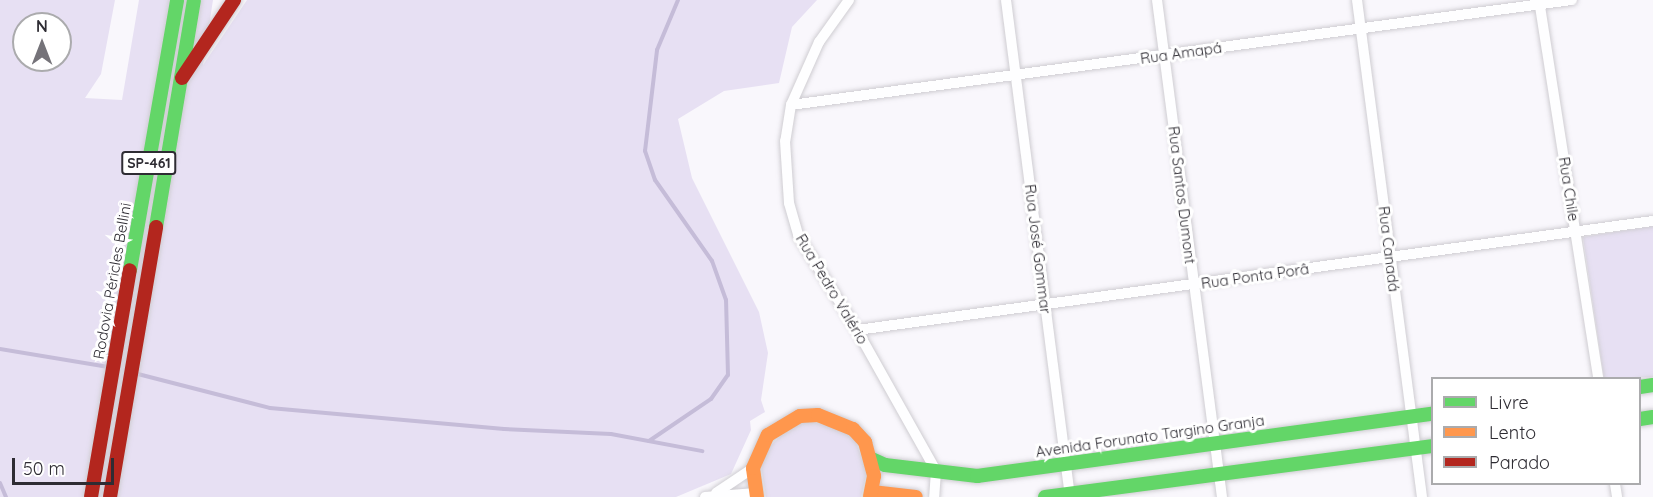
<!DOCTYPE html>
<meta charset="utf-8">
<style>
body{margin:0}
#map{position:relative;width:1653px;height:497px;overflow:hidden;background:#f9f7fc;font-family:Quicksand,sans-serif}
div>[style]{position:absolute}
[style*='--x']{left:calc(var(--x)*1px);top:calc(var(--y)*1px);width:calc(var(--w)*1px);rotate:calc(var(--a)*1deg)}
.green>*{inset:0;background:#e7e0f3}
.stream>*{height:4px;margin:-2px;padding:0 2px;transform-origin:2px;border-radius:2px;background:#c5bcd8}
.roads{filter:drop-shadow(0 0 2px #cfcdd2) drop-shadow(0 0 2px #cfcdd2)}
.street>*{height:10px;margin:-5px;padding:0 5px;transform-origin:5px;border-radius:5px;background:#fefeff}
.fast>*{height:14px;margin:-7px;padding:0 7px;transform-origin:7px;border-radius:7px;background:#63d668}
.slow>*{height:14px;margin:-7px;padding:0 7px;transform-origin:7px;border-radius:7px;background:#ff974d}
.jam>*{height:14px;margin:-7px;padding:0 7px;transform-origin:7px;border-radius:7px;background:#b3261e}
span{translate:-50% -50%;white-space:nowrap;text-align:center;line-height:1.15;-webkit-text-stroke:6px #fff;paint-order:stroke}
.shield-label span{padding:2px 4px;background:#fff;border:2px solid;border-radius:4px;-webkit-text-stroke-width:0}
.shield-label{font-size:14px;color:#2e2c33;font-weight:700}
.street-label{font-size:15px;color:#2e2c33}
.legend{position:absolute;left:1431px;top:377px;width:210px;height:108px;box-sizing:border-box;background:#fff;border:2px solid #ababad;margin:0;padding:8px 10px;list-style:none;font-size:18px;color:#2e2c33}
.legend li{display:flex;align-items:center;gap:12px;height:30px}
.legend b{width:30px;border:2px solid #ababad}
.north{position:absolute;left:12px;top:12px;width:60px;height:60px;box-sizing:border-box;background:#fff;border:2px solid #ababad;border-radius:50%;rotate:0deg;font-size:16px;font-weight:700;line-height:24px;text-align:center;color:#2e2c33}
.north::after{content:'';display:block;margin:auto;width:21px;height:27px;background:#757379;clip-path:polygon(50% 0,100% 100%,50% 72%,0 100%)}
.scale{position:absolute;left:12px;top:458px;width:102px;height:27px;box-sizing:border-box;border:3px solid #2e2c33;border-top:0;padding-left:8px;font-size:18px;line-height:21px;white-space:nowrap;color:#2e2c33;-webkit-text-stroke:4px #fff;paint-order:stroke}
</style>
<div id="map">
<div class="green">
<div style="clip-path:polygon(evenodd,0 0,115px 0,101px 74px,85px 98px,122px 100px,139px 0,213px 0,203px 65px,247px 0,817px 0,792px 27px,779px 83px,724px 91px,678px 119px,692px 178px,759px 312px,768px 353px,761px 400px,765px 412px,750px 421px,751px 430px,731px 474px,676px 497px,0 497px,0 0,24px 24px,60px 24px,60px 60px,24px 60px,24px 24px)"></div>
<div style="clip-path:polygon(1653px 226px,1653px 377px,1604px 378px,1583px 237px)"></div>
<div style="clip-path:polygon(808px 421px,841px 429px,855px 440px,867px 472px,861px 497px,766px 497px,761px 466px,766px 450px,791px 426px)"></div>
</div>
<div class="stream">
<div style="--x:0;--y:349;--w:110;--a:9.4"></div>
<div style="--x:134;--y:373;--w:140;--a:14.4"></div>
<div style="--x:270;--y:408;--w:235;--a:5.1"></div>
<div style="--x:504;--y:429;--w:107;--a:2.7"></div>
<div style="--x:611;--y:434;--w:93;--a:10.6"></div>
<div style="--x:649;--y:441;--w:75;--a:-34.1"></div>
<div style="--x:711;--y:399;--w:29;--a:-55"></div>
<div style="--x:728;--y:375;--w:75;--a:-91.5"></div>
<div style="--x:726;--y:300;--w:41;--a:-109.7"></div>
<div style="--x:712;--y:261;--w:99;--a:-125.1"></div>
<div style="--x:655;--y:180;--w:31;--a:-109"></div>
<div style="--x:645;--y:151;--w:102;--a:-83.2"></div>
<div style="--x:657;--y:50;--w:54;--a:-67.2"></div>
<div style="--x:0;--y:483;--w:15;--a:67"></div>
</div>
<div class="roads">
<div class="street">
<div style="--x:849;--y:0;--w:52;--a:125.5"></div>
<div style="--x:819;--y:42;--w:69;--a:114"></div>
<div style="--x:791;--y:105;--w:36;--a:99"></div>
<div style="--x:785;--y:141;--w:62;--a:86.3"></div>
<div style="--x:789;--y:203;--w:33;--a:74"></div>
<div style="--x:798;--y:235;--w:112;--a:58.2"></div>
<div style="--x:857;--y:330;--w:162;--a:60.7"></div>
<div style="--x:936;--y:471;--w:26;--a:94"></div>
<div style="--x:1006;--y:0;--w:501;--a:82.66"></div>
<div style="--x:1157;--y:0;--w:501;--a:82.55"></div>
<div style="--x:1357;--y:0;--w:501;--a:82.55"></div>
<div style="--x:1539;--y:0;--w:383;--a:81.1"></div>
<div style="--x:791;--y:105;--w:788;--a:-7.66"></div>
<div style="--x:857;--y:330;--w:803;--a:-7.8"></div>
<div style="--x:1615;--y:484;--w:13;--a:81"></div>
<div style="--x:716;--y:493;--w:45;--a:-34"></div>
<div style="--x:705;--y:497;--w:51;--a:-4.5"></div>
</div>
<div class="fast">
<div style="--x:156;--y:227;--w:230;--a:-80.5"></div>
<div style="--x:130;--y:270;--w:274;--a:-80.1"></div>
<div style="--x:1640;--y:387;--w:13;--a:-9"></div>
<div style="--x:1640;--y:419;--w:13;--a:-9"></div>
<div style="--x:872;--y:459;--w:14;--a:25"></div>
<div style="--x:885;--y:465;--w:93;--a:6.8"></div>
<div style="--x:977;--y:476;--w:459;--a:-7.8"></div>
<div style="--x:1045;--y:497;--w:390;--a:-7.5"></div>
</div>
<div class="slow">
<div style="--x:872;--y:492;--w:44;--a:6.5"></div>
<div style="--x:757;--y:497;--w:29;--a:-98"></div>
<div style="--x:753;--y:468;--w:36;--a:-66"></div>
<div style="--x:768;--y:435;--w:37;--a:-31"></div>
<div style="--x:800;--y:416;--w:18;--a:-3"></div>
<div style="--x:818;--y:415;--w:38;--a:22"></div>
<div style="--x:853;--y:429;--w:18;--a:47"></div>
<div style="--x:865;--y:442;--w:35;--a:75"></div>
<div style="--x:874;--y:476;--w:21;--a:101"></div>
</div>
<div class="jam">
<div style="--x:182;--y:78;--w:94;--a:-56.3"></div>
<div style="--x:91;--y:497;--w:230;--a:-80.3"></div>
<div style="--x:110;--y:497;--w:274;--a:-80.3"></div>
</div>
</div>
<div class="shield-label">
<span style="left:149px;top:163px">SP-461</span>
</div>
<div class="street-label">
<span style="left:1181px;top:53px;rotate:-8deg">Rua Amapá</span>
<span style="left:1569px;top:189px;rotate:81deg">Rua Chile</span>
<span style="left:1182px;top:195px;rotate:83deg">Rua Santos Dumont</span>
<span style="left:1038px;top:249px;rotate:83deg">Rua José Gommar</span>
<span style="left:1389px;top:249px;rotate:83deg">Rua Canadá</span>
<span style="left:1255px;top:276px;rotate:-8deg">Rua Ponta Porâ</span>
<span style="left:112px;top:281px;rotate:-80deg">Rodovia Péricles Bellini</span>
<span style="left:832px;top:289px;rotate:59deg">Rua Pedro Valério</span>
<span style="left:1150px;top:436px;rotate:-8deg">Avenida Forunato Targino Granja</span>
</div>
<ul class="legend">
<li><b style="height:8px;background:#63d668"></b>Livre</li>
<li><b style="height:8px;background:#ff974d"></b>Lento</li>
<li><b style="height:8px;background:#b3261e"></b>Parado</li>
</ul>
<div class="north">N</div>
<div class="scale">50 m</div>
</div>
